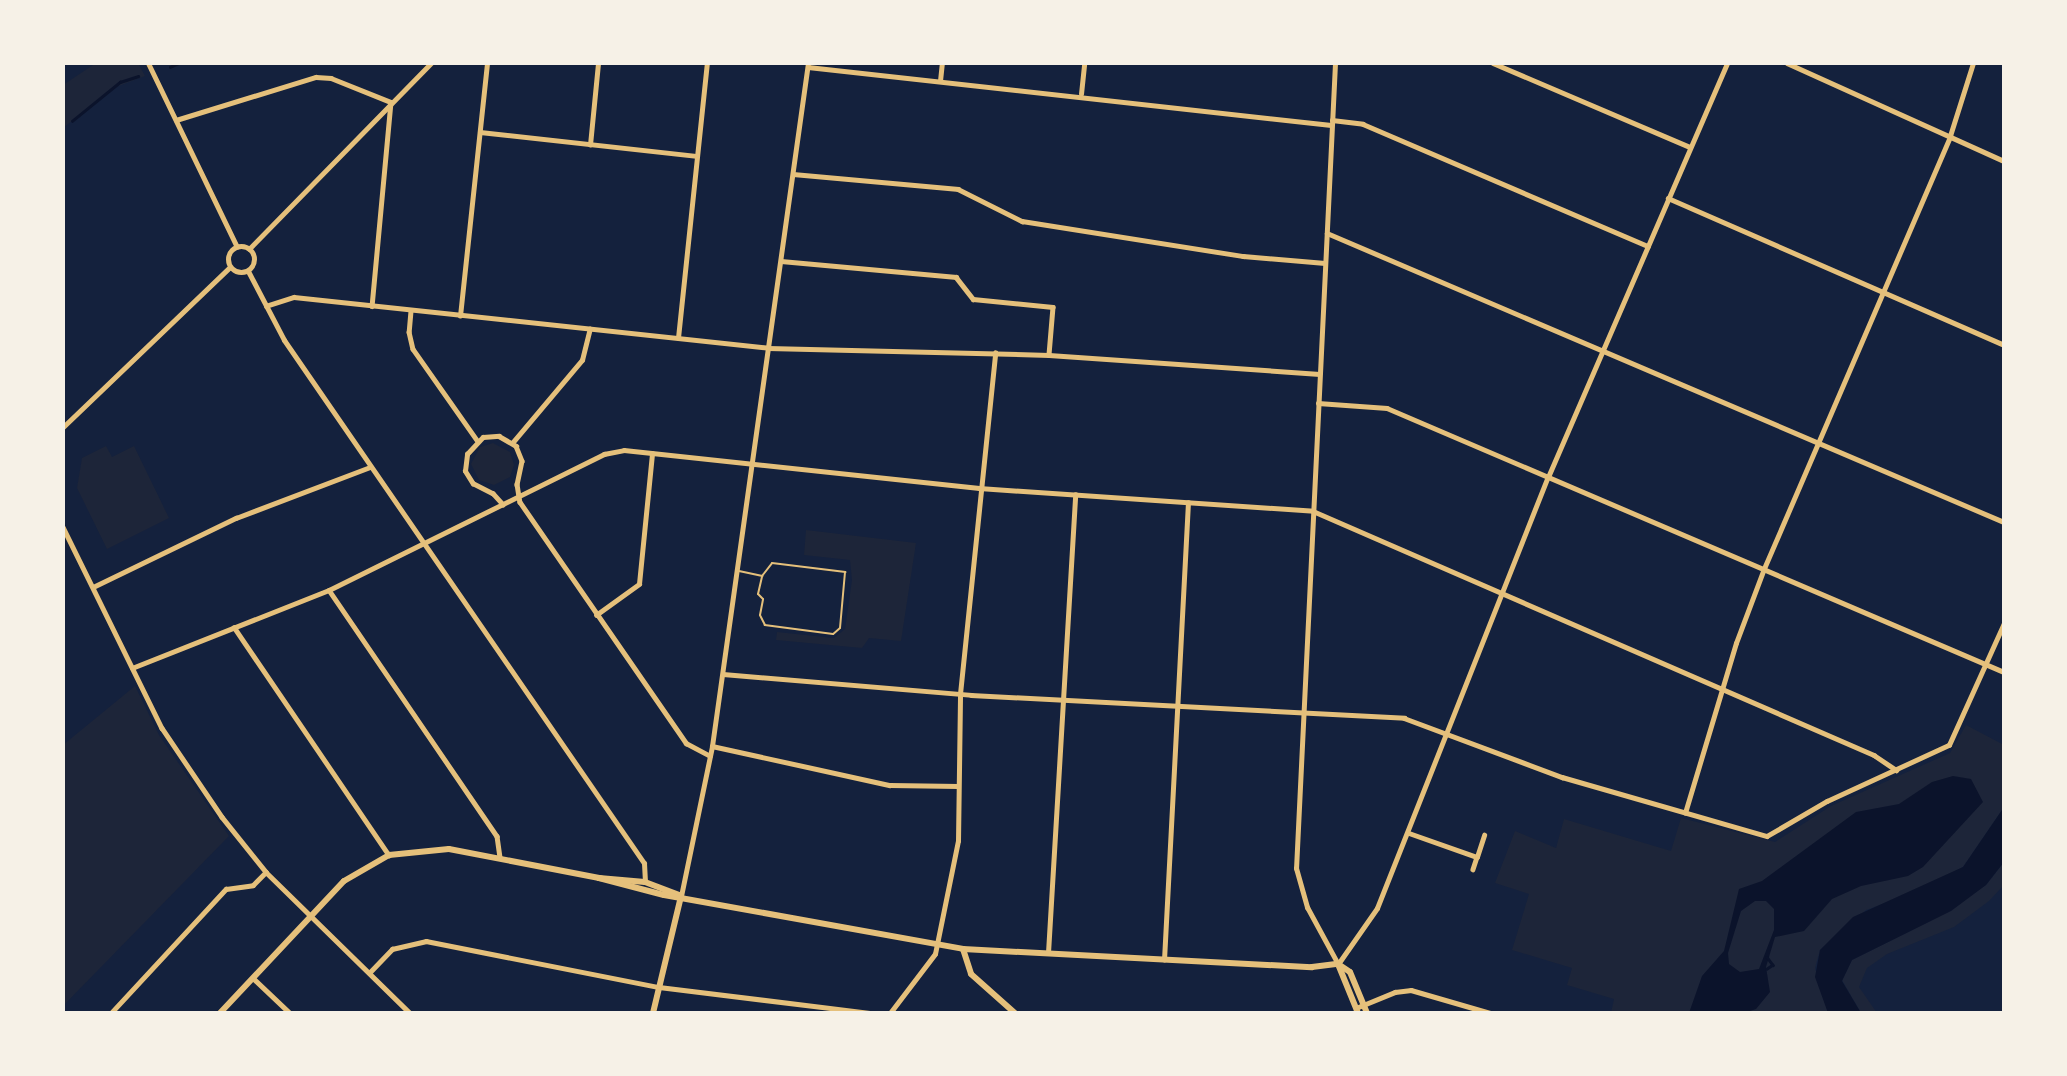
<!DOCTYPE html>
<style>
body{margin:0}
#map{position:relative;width:2067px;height:1076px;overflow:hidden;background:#14213d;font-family:"IBM Plex Sans",sans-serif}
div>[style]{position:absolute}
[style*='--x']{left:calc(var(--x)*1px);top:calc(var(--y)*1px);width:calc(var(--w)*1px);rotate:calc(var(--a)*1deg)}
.green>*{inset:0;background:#1d2539}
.water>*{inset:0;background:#0b132b}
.stream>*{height:2.5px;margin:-1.25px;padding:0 1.25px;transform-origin:1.25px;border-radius:1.25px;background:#0b132b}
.service>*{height:2px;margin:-1px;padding:0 1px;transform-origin:1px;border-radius:1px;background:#e5c07b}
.minor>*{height:4.5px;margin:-2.25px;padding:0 2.25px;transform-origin:2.25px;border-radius:2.25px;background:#e5c07b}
.tertiary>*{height:5px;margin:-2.5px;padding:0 2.5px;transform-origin:2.5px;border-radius:2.5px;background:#e5c07b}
.tertiary>.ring{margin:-2.5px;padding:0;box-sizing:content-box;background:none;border:5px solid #e5c07b;border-radius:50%}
.secondary>*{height:6px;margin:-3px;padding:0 3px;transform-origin:3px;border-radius:3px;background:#e5c07b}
span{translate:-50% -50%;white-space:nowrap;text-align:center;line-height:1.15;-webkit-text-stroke:7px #f6f1e7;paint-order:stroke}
.frame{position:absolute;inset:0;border:65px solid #f6f1e7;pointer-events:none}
</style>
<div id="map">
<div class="green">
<div style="clip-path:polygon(96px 63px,138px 63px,145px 76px,116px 87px,63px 128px,63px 85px)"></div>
<div style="clip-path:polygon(493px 443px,510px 452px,514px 465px,510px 477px,494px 485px,479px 480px,471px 464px,480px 447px)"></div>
<div style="clip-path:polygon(106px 446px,112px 457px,134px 446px,169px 518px,107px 549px,77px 488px,82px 458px)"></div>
<div style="clip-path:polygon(806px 530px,916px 543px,901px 641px,869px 638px,862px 648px,776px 640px,777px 632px,834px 638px,845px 629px,852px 580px,850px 560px,804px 555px)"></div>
<div style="clip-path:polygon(135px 686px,159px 735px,229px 836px,63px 1006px,63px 745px)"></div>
<div style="clip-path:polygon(1966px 725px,2004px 745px,2004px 807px,1963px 867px,1917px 892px,1866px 910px,1820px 950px,1815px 968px,1828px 1013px,1611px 1013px,1614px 999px,1567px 985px,1572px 968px,1512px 950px,1529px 894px,1495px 883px,1515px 831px,1556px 848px,1564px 819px,1671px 851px,1681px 818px,1775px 842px,1831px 806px,1950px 753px)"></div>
<div style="clip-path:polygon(2004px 862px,2004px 885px,1989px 901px,1954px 927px,1887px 954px,1867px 968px,1859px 987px,1877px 1013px,1861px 1013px,1842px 980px,1852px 960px,1930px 921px,1986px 885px)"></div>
</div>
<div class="water">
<div style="clip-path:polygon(evenodd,1953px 776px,1971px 779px,1983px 802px,1923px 867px,1908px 876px,1861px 886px,1832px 899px,1804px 931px,1775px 937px,1766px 967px,1770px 992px,1756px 1009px,1744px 1013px,1689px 1013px,1702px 976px,1724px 951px,1739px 889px,1762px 881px,1856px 812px,1899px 804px,1932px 782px,1953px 776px,1755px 901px,1766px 901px,1774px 909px,1774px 930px,1759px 969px,1740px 972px,1729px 964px,1728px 953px,1741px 911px,1755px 901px)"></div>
<div style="clip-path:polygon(2004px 807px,2004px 862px,1986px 885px,1951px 911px,1852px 960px,1842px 981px,1861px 1013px,1828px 1013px,1815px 977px,1820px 950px,1853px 917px,1963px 867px)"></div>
</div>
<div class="stream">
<div style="--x:170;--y:67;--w:10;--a:-24"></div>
<div style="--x:72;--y:121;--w:62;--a:-39.1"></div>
<div style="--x:120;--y:82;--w:19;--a:-18"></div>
<div style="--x:1767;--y:957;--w:10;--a:53"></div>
<div style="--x:1773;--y:965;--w:7;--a:146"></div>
</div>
<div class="service">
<div style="--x:739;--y:571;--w:24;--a:12"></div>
<div style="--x:762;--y:576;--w:16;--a:-52"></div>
<div style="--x:772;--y:563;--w:74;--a:7"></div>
<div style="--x:845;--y:572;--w:56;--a:95.1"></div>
<div style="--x:840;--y:628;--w:9;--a:139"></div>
<div style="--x:833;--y:634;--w:69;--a:-172.5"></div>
<div style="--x:765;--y:625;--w:11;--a:-117"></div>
<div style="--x:760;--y:615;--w:16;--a:-79"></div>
<div style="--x:763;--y:599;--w:7;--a:-135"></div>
<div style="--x:758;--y:594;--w:18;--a:-77"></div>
</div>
<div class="minor">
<div style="--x:1493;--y:63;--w:214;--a:23.1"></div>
<div style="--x:1787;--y:63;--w:238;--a:24.3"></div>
<div style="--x:808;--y:67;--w:526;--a:6.33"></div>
<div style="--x:940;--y:81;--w:18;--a:-84"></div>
<div style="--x:1081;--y:94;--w:31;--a:-84"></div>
<div style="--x:176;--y:120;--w:146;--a:-17.1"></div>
<div style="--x:316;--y:77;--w:15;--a:4"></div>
<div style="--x:331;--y:78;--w:65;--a:21.8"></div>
<div style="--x:391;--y:102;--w:205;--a:95.3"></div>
<div style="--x:1332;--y:120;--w:31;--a:7"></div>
<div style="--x:1363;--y:124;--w:310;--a:23.2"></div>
<div style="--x:480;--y:132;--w:217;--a:6.3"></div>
<div style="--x:590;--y:145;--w:82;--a:-84.4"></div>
<div style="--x:793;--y:174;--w:166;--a:5.2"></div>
<div style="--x:958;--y:189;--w:72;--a:26.6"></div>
<div style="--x:1022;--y:221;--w:224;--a:9"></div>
<div style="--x:1243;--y:256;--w:82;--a:4.9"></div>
<div style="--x:1668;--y:198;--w:367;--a:23.6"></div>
<div style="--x:1327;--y:233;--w:736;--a:23.12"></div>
<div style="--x:249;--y:249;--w:260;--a:-45.6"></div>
<div style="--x:781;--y:261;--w:176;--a:5.2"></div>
<div style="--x:956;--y:277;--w:28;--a:52"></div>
<div style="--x:973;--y:299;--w:80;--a:5.7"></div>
<div style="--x:1053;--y:307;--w:48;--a:94.8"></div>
<div style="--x:266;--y:306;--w:29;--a:-18"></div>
<div style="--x:294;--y:297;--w:477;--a:6.1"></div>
<div style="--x:768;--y:348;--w:281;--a:1.4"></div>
<div style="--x:1049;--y:355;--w:271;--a:4"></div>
<div style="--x:411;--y:311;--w:21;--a:95"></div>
<div style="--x:409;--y:332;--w:17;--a:77"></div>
<div style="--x:413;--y:349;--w:111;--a:54.9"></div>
<div style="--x:460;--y:316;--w:254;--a:-83.9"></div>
<div style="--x:678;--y:338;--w:277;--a:-84"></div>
<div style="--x:1318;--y:403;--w:69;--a:4.1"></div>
<div style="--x:1387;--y:408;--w:671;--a:23.16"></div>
<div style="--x:513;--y:442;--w:107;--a:-49.9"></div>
<div style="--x:582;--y:360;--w:32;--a:-76"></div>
<div style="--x:503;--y:505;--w:15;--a:-132"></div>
<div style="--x:493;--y:494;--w:22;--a:-153"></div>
<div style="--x:473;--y:484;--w:15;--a:-122"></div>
<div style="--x:465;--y:471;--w:17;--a:-83"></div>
<div style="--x:467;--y:454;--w:23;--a:-47"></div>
<div style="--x:483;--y:437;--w:16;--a:-4"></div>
<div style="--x:499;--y:436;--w:20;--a:30"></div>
<div style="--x:516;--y:446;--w:16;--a:68"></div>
<div style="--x:522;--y:461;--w:24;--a:102"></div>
<div style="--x:517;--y:484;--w:18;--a:81"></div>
<div style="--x:520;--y:502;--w:293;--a:55.4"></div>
<div style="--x:686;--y:743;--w:27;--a:28"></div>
<div style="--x:63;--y:527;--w:224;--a:63.8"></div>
<div style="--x:162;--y:728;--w:107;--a:56"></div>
<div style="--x:222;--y:817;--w:70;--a:51.3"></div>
<div style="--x:266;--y:872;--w:202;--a:44.4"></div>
<div style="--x:93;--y:587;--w:159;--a:-25.8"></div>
<div style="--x:236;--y:518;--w:143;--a:-20.8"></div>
<div style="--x:329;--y:590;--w:298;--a:55.7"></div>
<div style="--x:497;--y:836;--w:22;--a:82"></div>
<div style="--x:596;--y:615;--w:53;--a:-35.8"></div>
<div style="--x:639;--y:584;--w:131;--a:-84.3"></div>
<div style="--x:234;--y:627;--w:276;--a:55.8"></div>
<div style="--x:132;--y:668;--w:212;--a:-21.6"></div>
<div style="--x:329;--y:590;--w:307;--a:-26.3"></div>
<div style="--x:604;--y:454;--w:20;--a:-11"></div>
<div style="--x:624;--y:450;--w:357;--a:6.1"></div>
<div style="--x:979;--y:488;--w:335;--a:3.9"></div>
<div style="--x:1313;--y:511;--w:612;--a:23.51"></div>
<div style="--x:1874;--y:755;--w:27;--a:34"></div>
<div style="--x:723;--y:674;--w:249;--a:4.8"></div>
<div style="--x:971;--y:695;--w:434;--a:3"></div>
<div style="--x:1404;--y:718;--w:169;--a:20.5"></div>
<div style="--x:1562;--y:777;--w:213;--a:16.1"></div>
<div style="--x:1767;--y:836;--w:69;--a:-30.3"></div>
<div style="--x:1827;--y:801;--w:134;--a:-24.7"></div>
<div style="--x:1949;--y:745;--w:134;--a:-65.7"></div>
<div style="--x:712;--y:746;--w:182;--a:12.4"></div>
<div style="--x:890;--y:785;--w:68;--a:0.8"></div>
<div style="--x:1685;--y:813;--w:177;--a:-73.3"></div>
<div style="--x:1736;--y:643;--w:77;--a:-69.4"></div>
<div style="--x:1763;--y:571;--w:473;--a:-66.7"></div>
<div style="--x:1950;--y:136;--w:77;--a:-72.5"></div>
<div style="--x:1409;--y:833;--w:72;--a:19.4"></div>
<div style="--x:1477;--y:857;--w:13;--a:108"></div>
<div style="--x:1477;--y:857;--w:23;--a:-72"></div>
<div style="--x:1048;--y:953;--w:459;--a:-86.6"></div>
<div style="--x:1164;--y:960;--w:458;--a:-87"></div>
<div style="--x:370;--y:972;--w:32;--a:-46"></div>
<div style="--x:392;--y:949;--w:35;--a:-13"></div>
<div style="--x:426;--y:941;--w:237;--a:11.2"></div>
<div style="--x:659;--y:987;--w:214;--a:7"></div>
<div style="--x:253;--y:978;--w:51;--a:43.4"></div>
<div style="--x:1356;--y:1008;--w:42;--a:-22.3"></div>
<div style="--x:1395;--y:992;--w:16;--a:-7"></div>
<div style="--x:1411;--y:990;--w:82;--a:16.2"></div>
<div style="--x:111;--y:1013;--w:169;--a:-47.2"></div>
<div style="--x:226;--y:889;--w:27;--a:-8"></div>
<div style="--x:253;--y:885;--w:18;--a:-45"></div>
<div style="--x:890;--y:1013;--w:74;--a:-52.7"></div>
<div style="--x:935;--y:954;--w:115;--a:-78.5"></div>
<div style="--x:958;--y:841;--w:147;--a:-89.2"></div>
<div style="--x:960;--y:694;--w:343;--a:-84.1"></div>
</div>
<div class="tertiary">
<div style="--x:148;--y:63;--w:204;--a:64.2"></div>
<div style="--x:1335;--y:63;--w:806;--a:92.77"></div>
<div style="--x:1296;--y:868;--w:41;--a:74.2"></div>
<div style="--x:1307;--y:907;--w:65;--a:61.5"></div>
<div style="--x:1338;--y:964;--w:68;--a:-55.1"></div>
<div style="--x:1377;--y:908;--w:464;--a:-68.4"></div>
<div style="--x:1548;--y:477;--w:451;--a:-66.6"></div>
<div class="ring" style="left:228px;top:246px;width:21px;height:21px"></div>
<div style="--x:248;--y:271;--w:78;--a:62.4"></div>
<div style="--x:284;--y:340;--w:635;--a:55.46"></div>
<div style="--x:644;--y:863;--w:19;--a:87"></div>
<div style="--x:63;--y:427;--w:231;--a:-43.8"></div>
<div style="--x:681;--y:896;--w:153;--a:-78.3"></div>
<div style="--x:712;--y:746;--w:690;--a:-82"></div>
</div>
<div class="secondary">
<div style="--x:599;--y:878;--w:67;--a:14.7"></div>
<div style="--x:664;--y:895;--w:304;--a:10.2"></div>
<div style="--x:963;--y:949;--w:349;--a:3"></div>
<div style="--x:1312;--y:967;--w:26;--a:-7"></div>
<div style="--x:963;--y:949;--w:26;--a:72"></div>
<div style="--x:971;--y:974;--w:59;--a:41.6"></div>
<div style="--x:1338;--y:964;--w:14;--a:34"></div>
<div style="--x:1350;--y:972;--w:44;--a:67.5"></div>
<div style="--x:1338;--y:964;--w:53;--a:67.8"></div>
<div style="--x:220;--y:1013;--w:181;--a:-46.8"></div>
<div style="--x:344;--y:881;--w:52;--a:-30"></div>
<div style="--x:389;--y:855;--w:60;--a:-5.7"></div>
<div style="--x:449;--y:849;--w:153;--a:10.9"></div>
<div style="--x:599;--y:878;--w:46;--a:5"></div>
<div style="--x:645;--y:882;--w:36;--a:21"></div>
<div style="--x:653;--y:1013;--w:120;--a:-76.5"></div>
</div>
<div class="frame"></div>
</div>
